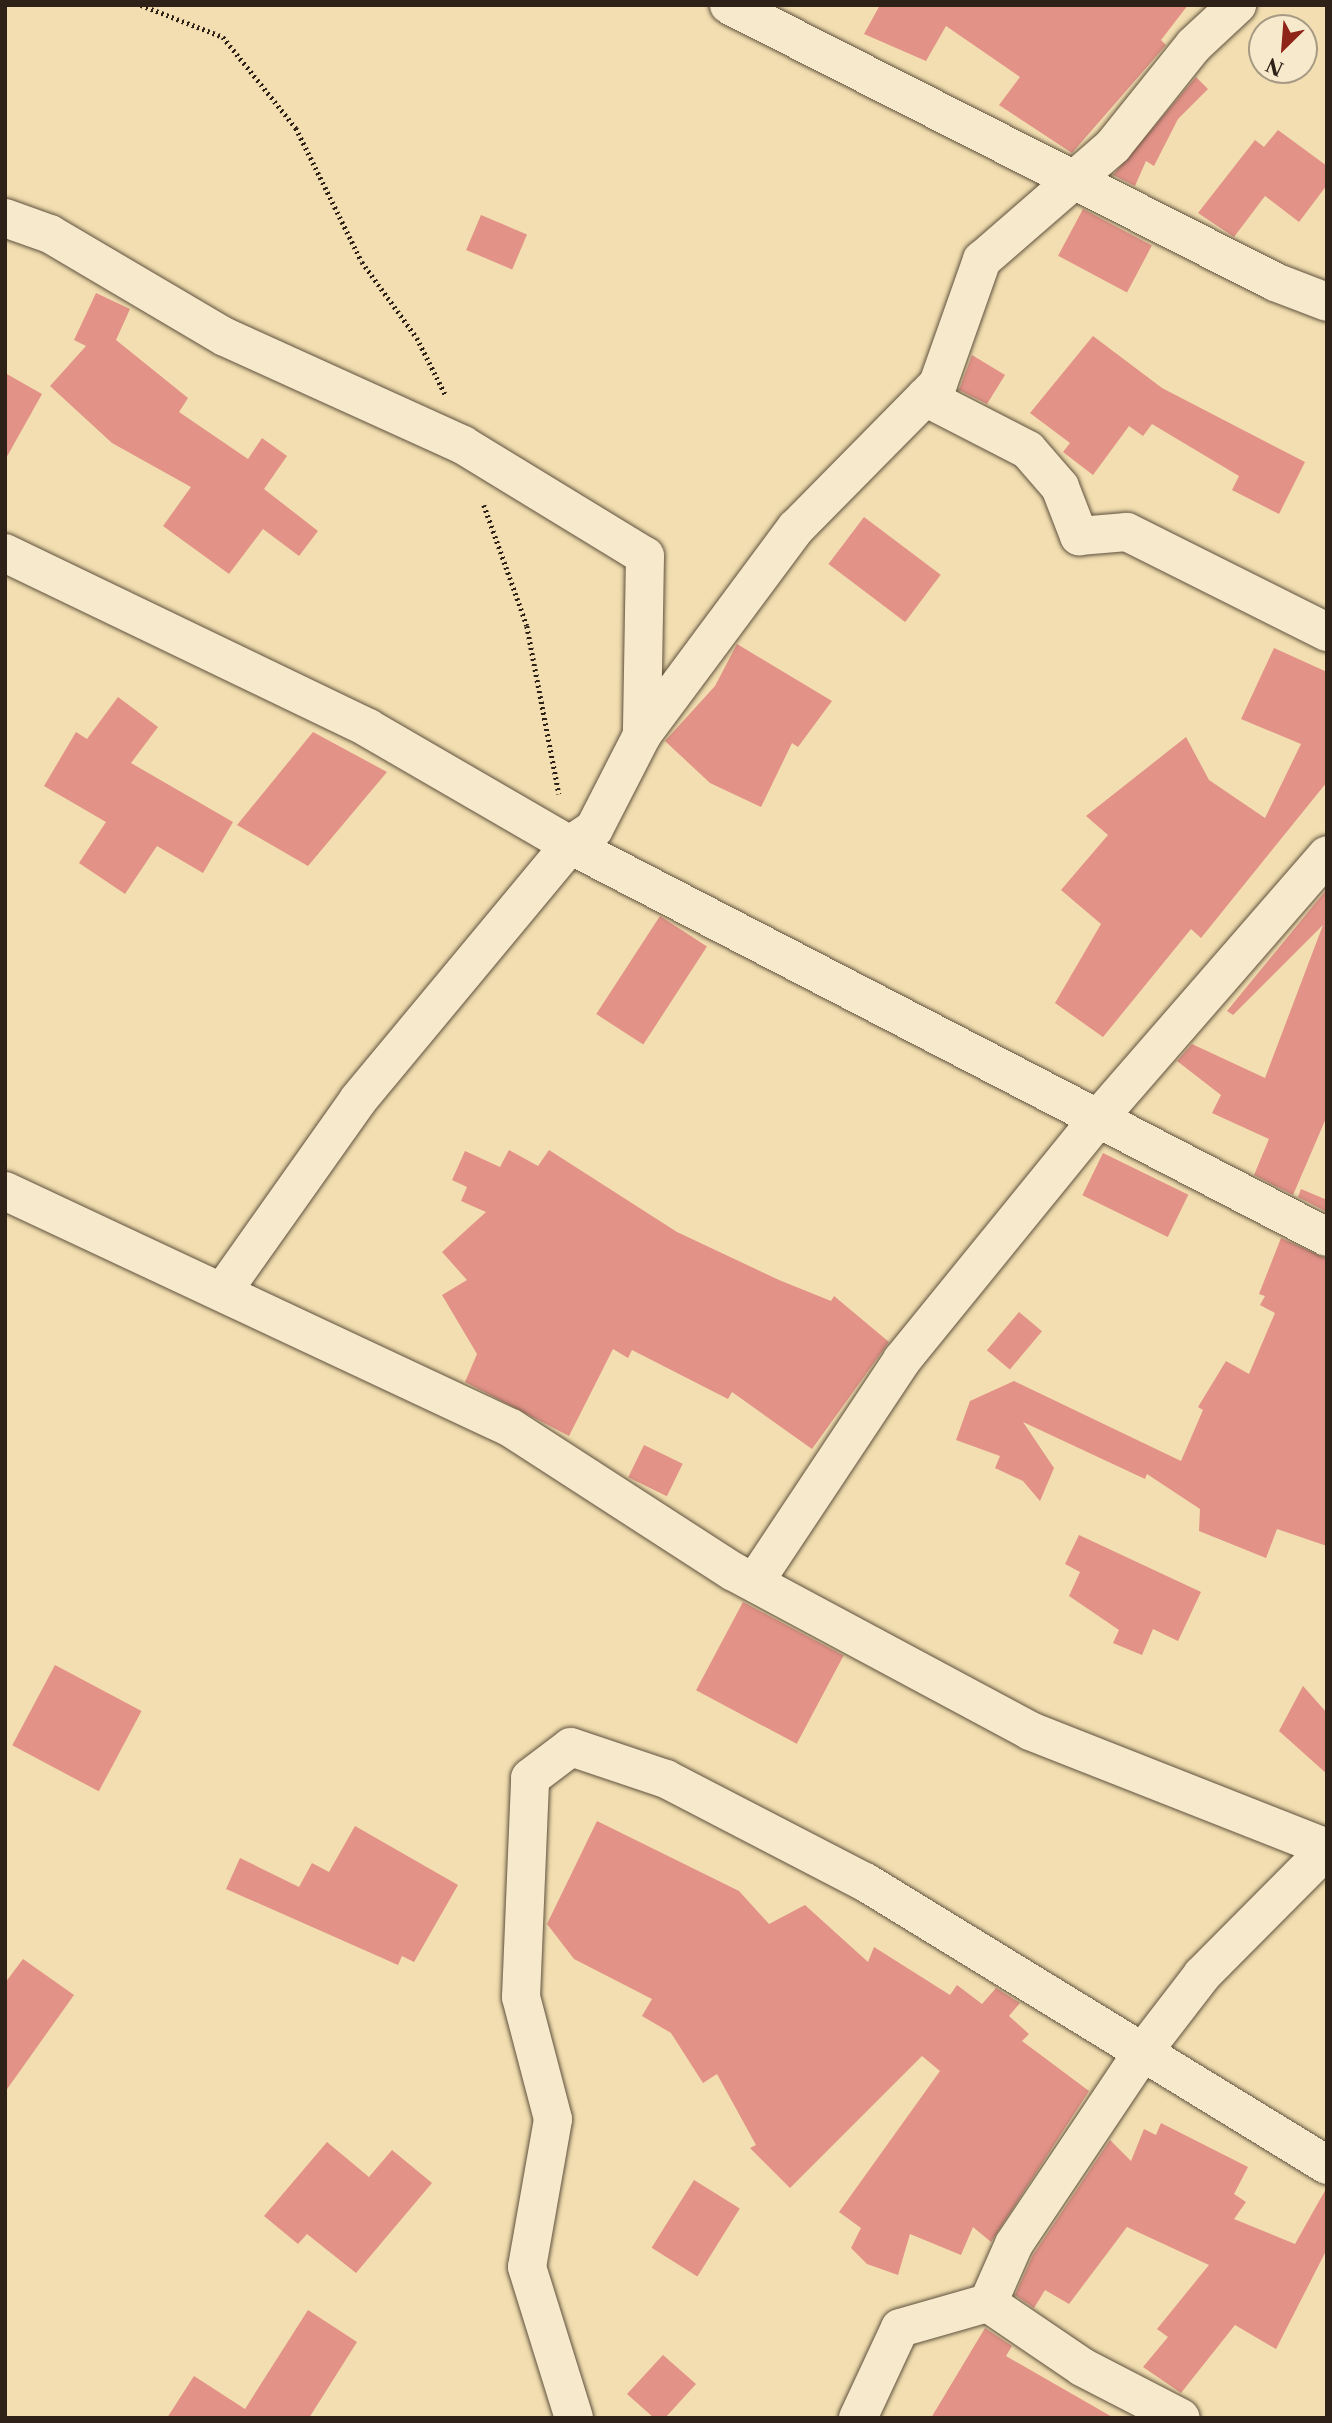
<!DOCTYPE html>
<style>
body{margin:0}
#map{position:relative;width:1332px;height:2423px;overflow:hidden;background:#f2deb0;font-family:"Libre Caslon Text",serif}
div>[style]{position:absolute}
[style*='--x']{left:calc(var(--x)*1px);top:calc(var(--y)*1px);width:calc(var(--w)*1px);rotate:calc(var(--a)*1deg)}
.building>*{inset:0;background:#e29287;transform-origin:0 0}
.path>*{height:4.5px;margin-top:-2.25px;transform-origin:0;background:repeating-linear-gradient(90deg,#2e2218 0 2px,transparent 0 5.5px)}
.roads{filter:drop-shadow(0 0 2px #5f513e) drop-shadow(0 0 2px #5f513e)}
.minor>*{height:38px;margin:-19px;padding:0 19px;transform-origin:19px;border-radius:19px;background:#f7eacc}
span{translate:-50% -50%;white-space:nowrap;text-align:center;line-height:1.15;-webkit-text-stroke:5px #f7eacc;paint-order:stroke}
.frame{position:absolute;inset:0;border:7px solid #2e2218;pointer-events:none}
.north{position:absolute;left:1248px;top:14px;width:70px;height:70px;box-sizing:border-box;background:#f7eacc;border:2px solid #a79a84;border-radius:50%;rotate:205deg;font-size:19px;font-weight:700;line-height:28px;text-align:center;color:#2e2218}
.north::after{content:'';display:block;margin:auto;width:24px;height:32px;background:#8f2418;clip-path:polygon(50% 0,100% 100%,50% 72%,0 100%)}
</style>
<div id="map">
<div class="building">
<div style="clip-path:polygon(880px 5px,1188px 5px,1161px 40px,1166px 45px,1072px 153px,999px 105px,1020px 77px,946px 26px,926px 61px,864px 34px)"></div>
<div style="clip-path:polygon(1196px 77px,1208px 89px,1178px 119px,1154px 166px,1146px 161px,1135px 186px,1113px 175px)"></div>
<div style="clip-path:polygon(1278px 130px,1327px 166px,1327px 185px,1299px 222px,1265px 196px,1234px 237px,1198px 213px,1255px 140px,1264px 147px)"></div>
<div style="left:1083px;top:209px;width:78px;height:53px;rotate:28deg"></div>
<div style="left:481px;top:215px;width:50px;height:38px;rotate:23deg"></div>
<div style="clip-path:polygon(96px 293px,130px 309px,116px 340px,188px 398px,179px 412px,248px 459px,262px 438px,287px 456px,264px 489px,318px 531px,299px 556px,263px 529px,229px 574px,163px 526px,191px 487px,112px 443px,50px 386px,86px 346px,74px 340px)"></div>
<div style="clip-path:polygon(1093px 336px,1162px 388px,1305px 462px,1279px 514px,1232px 490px,1239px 476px,1152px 424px,1143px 436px,1129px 426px,1093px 475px,1063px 452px,1070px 443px,1030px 413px)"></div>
<div style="clip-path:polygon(972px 355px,1005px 375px,987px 404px,959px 390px)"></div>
<div style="clip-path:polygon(5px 373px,42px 394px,5px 460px)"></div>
<div style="left:864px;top:517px;width:96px;height:59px;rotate:37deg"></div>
<div style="clip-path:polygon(737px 644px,832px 701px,798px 747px,792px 743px,761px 807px,710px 783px,665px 741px,715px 686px)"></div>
<div style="clip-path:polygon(1274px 648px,1327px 672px,1327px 782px,1201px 938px,1191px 929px,1103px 1037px,1055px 1003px,1101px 924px,1061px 890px,1108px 835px,1086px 816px,1186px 737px,1209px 780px,1265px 818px,1301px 744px,1241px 719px)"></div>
<div style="clip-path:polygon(118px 697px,158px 727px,131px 763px,233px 822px,203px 873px,157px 846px,125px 894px,79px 863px,106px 822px,44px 786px,76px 732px,87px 739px)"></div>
<div style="clip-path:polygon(313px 732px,387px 772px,308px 866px,237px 825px)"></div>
<div style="clip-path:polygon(1327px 889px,1327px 1116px,1293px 1195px,1254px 1175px,1269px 1139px,1212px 1113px,1221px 1095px,1177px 1061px,1192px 1044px,1265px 1078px,1323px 925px,1233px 1015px,1227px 1011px)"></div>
<div style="left:660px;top:916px;width:56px;height:117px;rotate:33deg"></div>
<div style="clip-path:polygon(509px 1150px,538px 1166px,549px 1150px,677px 1232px,779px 1280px,831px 1301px,834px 1296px,889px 1342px,812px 1449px,732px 1392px,728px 1399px,632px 1350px,628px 1358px,613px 1349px,569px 1436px,465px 1382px,477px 1354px,442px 1295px,467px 1280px,442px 1252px,486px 1212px,461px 1201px,467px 1187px,452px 1180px,465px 1151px,500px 1167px)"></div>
<div style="left:1103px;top:1153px;width:95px;height:47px;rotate:26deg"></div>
<div style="clip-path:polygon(1301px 1189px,1327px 1200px,1327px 1212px,1298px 1197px)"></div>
<div style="clip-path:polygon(1281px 1238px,1327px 1259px,1327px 1546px,1277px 1529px,1266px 1558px,1199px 1531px,1200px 1509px,1147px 1474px,1145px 1479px,1023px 1422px,1054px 1468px,1040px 1501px,1023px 1481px,995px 1468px,1000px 1456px,956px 1440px,970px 1401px,1014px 1381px,1181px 1461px,1203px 1410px,1198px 1407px,1226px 1361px,1249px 1374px,1275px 1313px,1260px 1305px,1265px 1296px,1259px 1294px)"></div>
<div style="left:1019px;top:1312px;width:30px;height:50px;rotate:40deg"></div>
<div style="left:644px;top:1445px;width:43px;height:36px;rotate:26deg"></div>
<div style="clip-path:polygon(1079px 1535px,1201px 1592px,1178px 1641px,1153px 1629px,1142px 1655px,1113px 1643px,1119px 1630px,1069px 1596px,1080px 1572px,1065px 1564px)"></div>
<div style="left:743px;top:1602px;width:114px;height:100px;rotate:28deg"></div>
<div style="left:55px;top:1665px;width:98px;height:91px;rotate:28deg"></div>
<div style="clip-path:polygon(1303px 1686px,1327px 1713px,1327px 1774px,1279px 1731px)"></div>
<div style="clip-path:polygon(597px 1821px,739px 1891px,769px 1924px,805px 1905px,868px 1962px,874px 1947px,950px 1995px,957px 1985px,982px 2004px,996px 1988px,1020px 2003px,1009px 2016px,1029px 2034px,1022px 2041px,1089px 2091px,991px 2242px,973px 2227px,961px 2255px,910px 2234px,898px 2275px,867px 2264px,851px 2248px,861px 2228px,839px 2212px,940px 2071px,922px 2056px,790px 2188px,750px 2148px,756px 2145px,717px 2074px,703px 2083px,671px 2033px,642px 2016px,652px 1999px,574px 1959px,547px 1924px)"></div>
<div style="clip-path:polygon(355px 1826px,458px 1885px,414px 1962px,402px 1956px,398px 1965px,226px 1889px,240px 1858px,299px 1887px,312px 1863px,329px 1872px)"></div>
<div style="clip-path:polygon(23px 1959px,74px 1995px,5px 2092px,5px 1983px)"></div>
<div style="clip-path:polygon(1161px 2123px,1248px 2167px,1234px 2194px,1246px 2202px,1234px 2219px,1295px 2244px,1327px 2187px,1327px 2249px,1276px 2349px,1235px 2325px,1181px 2393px,1143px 2367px,1168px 2337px,1157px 2329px,1209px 2265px,1127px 2227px,1069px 2304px,1045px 2290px,1034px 2308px,1015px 2295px,1033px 2255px,1110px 2140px,1131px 2161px,1144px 2129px,1156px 2135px)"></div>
<div style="clip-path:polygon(327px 2142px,369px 2177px,392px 2150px,432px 2183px,356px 2273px,307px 2234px,298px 2244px,264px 2216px)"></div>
<div style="left:694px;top:2180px;width:54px;height:80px;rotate:32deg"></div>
<div style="clip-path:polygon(308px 2310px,357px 2342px,309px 2418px,167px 2418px,194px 2376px,245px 2409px)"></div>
<div style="clip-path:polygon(985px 2328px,1012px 2346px,1006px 2356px,1114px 2418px,931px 2418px)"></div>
<div style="clip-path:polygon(663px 2355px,696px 2384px,665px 2418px,654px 2418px,627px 2394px)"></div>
</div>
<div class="path">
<div style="--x:141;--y:5;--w:88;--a:21.3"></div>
<div style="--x:223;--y:37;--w:117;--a:51.3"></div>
<div style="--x:296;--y:128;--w:149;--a:63.8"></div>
<div style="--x:362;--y:262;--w:94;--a:54.1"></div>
<div style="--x:417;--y:338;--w:63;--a:63.4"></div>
<div style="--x:484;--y:505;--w:128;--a:70.4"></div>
<div style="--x:527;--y:626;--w:171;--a:79.2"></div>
</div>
<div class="roads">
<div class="minor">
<div style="--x:729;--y:5;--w:612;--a:26.9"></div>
<div style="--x:1275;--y:282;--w:56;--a:21"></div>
<div style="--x:5;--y:218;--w:48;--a:19.6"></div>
<div style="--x:50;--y:234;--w:203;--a:30.5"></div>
<div style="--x:225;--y:337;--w:261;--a:24.4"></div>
<div style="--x:463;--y:445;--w:213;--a:31.4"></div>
<div style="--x:645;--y:556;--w:179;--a:91"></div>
<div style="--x:925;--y:397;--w:116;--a:27.2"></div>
<div style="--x:1028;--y:450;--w:49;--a:49.1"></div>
<div style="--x:1060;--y:487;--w:53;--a:68.8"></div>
<div style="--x:1079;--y:536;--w:48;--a:-4.8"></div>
<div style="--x:1127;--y:532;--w:224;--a:26.6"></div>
<div style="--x:5;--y:553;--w:403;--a:25.7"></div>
<div style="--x:368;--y:728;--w:233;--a:30.1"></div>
<div style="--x:570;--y:845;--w:852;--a:27.38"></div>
<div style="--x:5;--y:1191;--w:559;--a:25.1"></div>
<div style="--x:511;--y:1428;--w:265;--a:32.9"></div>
<div style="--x:734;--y:1572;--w:336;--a:28.2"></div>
<div style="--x:1030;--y:1731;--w:319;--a:21.5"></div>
<div style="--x:223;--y:1291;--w:234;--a:-54.7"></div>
<div style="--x:358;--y:1100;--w:332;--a:-50.3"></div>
<div style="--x:570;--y:845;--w:29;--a:-34"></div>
<div style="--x:594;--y:829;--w:106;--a:-62.9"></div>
<div style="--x:642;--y:735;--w:258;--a:-53.4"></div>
<div style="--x:796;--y:528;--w:202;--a:-45.4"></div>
<div style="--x:938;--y:384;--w:132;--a:-70.5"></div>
<div style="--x:982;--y:260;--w:174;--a:-41"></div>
<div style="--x:1113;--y:146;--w:129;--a:-51.3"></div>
<div style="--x:1194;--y:45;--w:59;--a:-42.9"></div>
<div style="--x:756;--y:1580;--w:264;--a:-56.4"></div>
<div style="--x:902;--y:1360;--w:308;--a:-50.9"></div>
<div style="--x:1096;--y:1121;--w:352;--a:-49"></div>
<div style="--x:988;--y:2303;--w:114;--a:34.2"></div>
<div style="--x:1082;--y:2367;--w:111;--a:27.3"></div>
<div style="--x:574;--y:2418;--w:158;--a:-107.3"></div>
<div style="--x:527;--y:2267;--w:150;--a:-80"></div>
<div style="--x:553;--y:2119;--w:126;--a:-104.7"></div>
<div style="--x:521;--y:1997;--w:219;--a:-87.6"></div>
<div style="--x:530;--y:1778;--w:51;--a:-37.1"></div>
<div style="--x:571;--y:1747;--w:100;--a:18.6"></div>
<div style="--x:666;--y:1779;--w:224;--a:27.4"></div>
<div style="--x:865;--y:1882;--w:542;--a:31.49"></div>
<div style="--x:858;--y:2418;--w:99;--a:-65"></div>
<div style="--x:900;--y:2328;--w:91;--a:-15.9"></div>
<div style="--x:988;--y:2303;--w:64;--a:-66.2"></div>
<div style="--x:1014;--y:2244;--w:230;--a:-56.2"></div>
<div style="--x:1142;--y:2053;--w:98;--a:-52.4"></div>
<div style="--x:1202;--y:1975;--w:177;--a:-45.2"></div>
</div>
</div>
<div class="frame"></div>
<div class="north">N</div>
</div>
